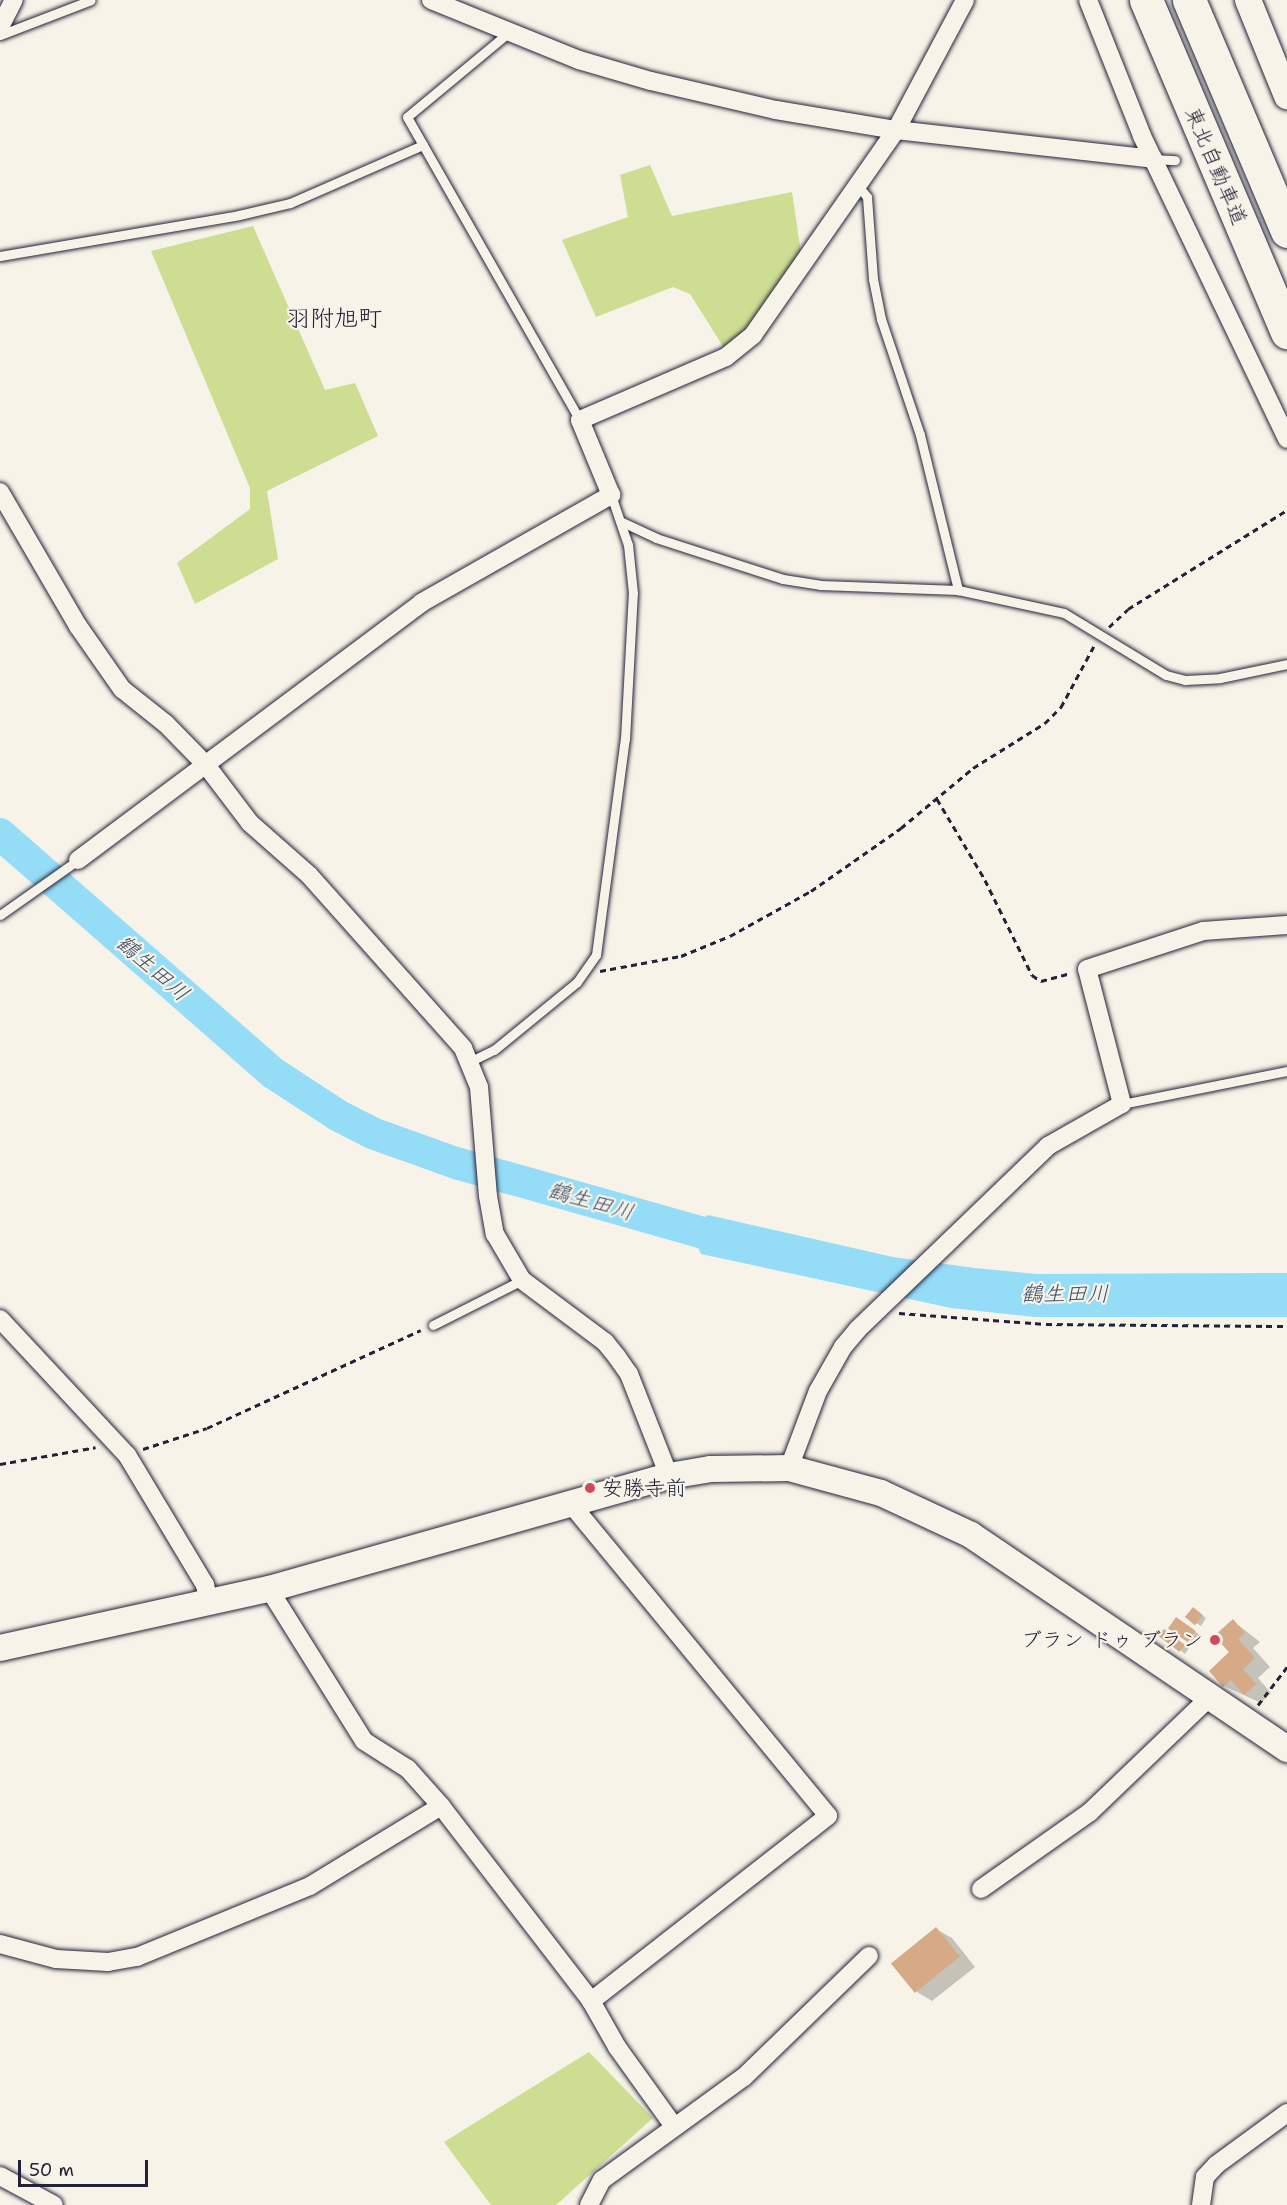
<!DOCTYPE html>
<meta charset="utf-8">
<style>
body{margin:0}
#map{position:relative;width:1287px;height:2205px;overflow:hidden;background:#f7f3e8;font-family:"Shantell Sans","Klee One",sans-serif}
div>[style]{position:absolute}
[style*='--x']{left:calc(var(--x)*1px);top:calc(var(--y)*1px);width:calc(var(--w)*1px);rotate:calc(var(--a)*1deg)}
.green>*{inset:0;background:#cddd91}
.water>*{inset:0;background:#95dcf7}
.shadow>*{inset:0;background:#0003}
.river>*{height:32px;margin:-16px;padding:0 16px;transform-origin:16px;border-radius:16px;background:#95dcf7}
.building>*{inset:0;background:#d6aa87;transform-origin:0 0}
.path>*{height:3px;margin-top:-1.5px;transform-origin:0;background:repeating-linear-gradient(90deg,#22223b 0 6px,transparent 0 10.5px)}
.roads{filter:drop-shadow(0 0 2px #22223b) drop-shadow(0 0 2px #22223b)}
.lane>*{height:9px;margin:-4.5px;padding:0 4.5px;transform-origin:4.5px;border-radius:4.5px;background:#f7f3e8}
.street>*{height:18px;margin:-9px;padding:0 9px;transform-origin:9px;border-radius:9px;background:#f7f3e8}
.secondary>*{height:26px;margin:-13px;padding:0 13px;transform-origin:13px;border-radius:13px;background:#f7f3e8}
.highway>*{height:33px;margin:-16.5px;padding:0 16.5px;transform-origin:16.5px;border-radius:16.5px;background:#f7f3e8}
.dots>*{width:16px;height:16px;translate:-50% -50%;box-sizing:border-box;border:3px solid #f7f3e8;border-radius:50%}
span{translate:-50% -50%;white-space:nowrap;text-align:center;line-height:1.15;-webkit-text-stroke:4.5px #f7f3e8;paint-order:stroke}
.street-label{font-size:21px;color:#22223b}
.poi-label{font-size:21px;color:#22223b}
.left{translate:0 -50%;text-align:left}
.right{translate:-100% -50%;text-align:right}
.water-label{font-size:22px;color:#3f506a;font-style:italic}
.quarter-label{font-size:24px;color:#22223b}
.scale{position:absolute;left:18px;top:2160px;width:130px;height:27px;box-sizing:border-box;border:3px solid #22223b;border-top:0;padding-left:8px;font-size:18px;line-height:21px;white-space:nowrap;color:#22223b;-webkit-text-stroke:4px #f7f3e8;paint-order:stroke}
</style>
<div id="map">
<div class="green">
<div style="clip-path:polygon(650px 165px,672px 216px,792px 192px,801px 253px,748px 330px,724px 348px,690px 294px,673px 287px,596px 317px,562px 240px,628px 217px,620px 175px)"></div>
<div style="clip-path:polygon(253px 226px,325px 390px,355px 383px,378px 436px,267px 491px,278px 559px,195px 604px,177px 563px,250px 509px,250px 488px,151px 251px)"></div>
<div style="clip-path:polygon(589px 2052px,653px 2118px,556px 2205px,491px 2205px,444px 2142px)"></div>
</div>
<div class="water">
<div style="clip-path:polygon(708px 1215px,893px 1257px,975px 1268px,1036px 1274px,1287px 1273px,1287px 1317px,1035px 1317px,951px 1308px,701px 1254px,689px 1229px)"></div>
</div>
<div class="shadow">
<div style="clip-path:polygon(1198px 1612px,1206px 1618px,1201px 1626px,1187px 1617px)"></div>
<div style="clip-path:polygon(1181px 1621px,1200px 1635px,1194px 1643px,1170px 1627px)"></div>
<div style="clip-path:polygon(1233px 1621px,1260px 1642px,1253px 1648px,1270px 1667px,1258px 1678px,1271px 1693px,1261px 1703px,1224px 1686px)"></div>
<div style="clip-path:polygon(1169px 1634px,1189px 1648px,1185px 1654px,1181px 1651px)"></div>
<div style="clip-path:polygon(936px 1929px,952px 1938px,975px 1967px,932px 2001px,917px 1992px)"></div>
</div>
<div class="river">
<div style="--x:0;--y:834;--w:363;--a:41.2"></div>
<div style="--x:273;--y:1073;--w:79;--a:33.1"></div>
<div style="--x:339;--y:1116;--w:37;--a:27"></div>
<div style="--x:372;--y:1133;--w:89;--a:19.7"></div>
<div style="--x:456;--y:1163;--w:286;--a:15.8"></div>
</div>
<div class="building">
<div style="left:1193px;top:1607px;width:13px;height:13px;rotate:39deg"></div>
<div style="left:1176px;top:1617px;width:24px;height:14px;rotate:35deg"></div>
<div style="clip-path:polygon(1233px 1619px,1245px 1633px,1238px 1639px,1255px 1658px,1243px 1669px,1256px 1684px,1244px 1695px,1231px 1680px,1223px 1687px,1209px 1671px,1229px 1652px,1214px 1636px)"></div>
<div style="left:1164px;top:1629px;width:26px;height:9px;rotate:37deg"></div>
<div style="left:936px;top:1927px;width:38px;height:58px;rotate:51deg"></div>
</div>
<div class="path">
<div style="--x:1109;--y:627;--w:26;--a:-43"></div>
<div style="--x:1128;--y:609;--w:187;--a:-31.9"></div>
<div style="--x:937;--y:799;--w:94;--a:59.3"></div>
<div style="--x:985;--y:880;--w:106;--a:63.7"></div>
<div style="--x:1032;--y:975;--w:11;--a:34"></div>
<div style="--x:1041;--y:981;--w:30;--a:-15"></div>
<div style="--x:600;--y:971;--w:82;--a:-10.5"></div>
<div style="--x:681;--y:956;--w:53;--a:-22.2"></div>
<div style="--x:730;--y:936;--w:93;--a:-29.1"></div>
<div style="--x:811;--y:891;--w:110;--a:-35"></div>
<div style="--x:901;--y:828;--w:94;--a:-39.8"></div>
<div style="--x:973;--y:768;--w:85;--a:-32"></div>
<div style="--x:1045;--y:723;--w:23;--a:-45"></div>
<div style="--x:1061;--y:707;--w:69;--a:-61.6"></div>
<div style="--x:899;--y:1313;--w:147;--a:4.3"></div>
<div style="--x:1046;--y:1324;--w:241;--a:0.5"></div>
<div style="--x:143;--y:1449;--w:67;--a:-18.2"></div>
<div style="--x:207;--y:1428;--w:235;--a:-24.6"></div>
<div style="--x:0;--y:1464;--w:97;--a:-10"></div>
<div style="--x:1258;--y:1705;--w:48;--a:-52.7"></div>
</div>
<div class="roads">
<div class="lane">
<div style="--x:508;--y:33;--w:131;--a:140.3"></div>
<div style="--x:407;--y:117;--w:349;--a:60.3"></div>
<div style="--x:0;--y:35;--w:97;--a:-21"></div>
<div style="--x:1153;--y:159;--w:22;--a:3"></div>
<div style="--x:859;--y:187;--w:13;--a:51"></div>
<div style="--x:867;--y:197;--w:82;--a:85.8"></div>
<div style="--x:873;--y:279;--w:41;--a:78.7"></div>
<div style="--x:881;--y:319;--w:122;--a:71.4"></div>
<div style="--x:920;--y:435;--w:160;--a:76.2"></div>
<div style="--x:0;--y:256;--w:242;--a:-9.7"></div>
<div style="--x:239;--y:215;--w:52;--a:-13.2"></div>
<div style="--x:290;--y:203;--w:145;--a:-23.6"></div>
<div style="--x:620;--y:521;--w:40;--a:25"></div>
<div style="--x:656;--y:538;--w:133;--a:17.9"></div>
<div style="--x:783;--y:579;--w:37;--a:9"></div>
<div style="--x:820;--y:585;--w:138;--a:2.1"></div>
<div style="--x:958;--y:590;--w:108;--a:12.2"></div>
<div style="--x:1064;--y:613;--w:119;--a:31.3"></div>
<div style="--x:1166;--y:675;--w:20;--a:15"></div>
<div style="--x:1185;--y:680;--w:35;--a:-3"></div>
<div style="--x:1220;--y:678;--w:68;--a:-11.8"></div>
<div style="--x:0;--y:915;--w:95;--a:-35.2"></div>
<div style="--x:471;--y:1061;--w:25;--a:-26"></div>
<div style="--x:494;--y:1050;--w:107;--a:-39.3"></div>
<div style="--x:577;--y:982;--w:33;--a:-55"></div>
<div style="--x:596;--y:955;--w:218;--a:-82.4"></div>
<div style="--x:625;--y:739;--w:146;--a:-86.9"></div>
<div style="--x:633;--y:593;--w:48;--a:-95.9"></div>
<div style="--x:628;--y:545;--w:53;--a:-108.8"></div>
<div style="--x:1122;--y:1104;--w:168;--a:-11.3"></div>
<div style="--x:433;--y:1325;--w:100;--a:-26.8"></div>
</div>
<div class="street">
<div style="--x:431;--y:0;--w:160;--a:22.1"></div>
<div style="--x:579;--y:60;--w:75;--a:16.3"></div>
<div style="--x:651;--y:81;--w:128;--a:13.1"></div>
<div style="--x:776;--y:110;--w:122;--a:9.5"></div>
<div style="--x:896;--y:130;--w:259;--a:6.4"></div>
<div style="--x:1088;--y:0;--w:146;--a:68.3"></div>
<div style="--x:1142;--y:136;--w:336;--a:64.4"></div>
<div style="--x:0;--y:27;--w:30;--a:-63"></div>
<div style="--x:0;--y:492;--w:155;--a:59.8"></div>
<div style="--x:78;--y:626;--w:77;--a:55.1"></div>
<div style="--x:122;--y:689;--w:56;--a:38.5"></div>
<div style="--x:166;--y:724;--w:57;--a:45.7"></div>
<div style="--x:206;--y:765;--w:73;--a:52.8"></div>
<div style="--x:250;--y:823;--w:79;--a:41.4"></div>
<div style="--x:309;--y:875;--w:232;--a:48.3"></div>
<div style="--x:463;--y:1048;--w:42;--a:67.7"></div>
<div style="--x:479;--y:1087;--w:109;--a:85.3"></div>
<div style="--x:488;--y:1196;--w:39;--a:80"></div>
<div style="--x:495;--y:1234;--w:53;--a:59.6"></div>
<div style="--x:522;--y:1280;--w:104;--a:36.8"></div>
<div style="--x:605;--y:1342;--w:19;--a:51"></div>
<div style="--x:617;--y:1357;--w:21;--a:55"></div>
<div style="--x:629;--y:1374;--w:110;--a:68.6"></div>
<div style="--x:78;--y:860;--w:429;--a:-36.8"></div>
<div style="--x:421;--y:603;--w:219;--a:-29.6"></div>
<div style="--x:611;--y:495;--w:81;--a:-112.5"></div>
<div style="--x:580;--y:420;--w:159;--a:-23.3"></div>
<div style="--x:726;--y:357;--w:35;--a:-39"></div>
<div style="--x:753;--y:335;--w:250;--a:-55.1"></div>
<div style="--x:896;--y:130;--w:147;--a:-62"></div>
<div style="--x:0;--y:1319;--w:186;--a:47"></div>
<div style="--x:127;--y:1455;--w:152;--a:59"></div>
<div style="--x:205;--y:1585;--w:17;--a:77"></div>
<div style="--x:789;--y:1468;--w:82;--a:-69.4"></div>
<div style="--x:818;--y:1391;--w:51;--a:-60.4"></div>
<div style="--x:843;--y:1347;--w:23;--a:-50"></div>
<div style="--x:858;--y:1329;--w:264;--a:-43.9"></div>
<div style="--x:1048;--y:1146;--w:85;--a:-29.6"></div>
<div style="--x:1122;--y:1104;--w:139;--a:-104.5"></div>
<div style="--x:1087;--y:969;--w:122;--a:-18.1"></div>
<div style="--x:1203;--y:931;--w:84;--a:-4.1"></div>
<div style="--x:571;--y:1504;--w:404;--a:50.5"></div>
<div style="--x:828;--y:1816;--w:301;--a:142"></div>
<div style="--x:269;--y:1589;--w:179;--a:58"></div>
<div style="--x:364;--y:1741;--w:52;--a:32.5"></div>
<div style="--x:408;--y:1769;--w:50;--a:48.3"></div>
<div style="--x:441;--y:1806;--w:246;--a:52.4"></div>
<div style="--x:591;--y:2001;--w:53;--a:60.5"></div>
<div style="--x:617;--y:2047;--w:96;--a:54.3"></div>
<div style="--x:981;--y:1889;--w:133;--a:-35.2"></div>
<div style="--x:1090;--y:1812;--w:166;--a:-43.8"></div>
<div style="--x:0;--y:1944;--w:58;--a:15"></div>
<div style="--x:56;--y:1959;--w:52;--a:3.3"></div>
<div style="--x:108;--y:1962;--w:29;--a:-10"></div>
<div style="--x:137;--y:1957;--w:187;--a:-22.3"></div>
<div style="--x:310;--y:1886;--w:153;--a:-31.4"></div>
<div style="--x:0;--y:2176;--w:61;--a:28.2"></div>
<div style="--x:589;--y:2205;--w:28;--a:-63"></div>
<div style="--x:602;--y:2180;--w:175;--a:-36"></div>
<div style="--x:744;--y:2077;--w:174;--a:-44.1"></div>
<div style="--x:1201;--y:2205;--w:28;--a:-82"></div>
<div style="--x:1205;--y:2177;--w:16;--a:-47"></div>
<div style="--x:1216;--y:2165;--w:88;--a:-36.2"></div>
</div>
<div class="secondary">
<div style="--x:1248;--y:0;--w:104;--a:67.9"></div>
<div style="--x:0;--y:1648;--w:275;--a:-12.4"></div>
<div style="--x:269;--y:1589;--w:416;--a:-15.8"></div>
<div style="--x:669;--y:1476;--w:43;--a:-9.5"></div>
<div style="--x:711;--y:1469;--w:78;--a:-0.7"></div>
<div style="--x:789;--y:1468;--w:95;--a:15.2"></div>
<div style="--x:881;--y:1493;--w:99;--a:25"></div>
<div style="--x:971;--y:1535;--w:382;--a:34.1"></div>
</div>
<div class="highway">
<div style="--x:1146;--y:0;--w:361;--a:67"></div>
<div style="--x:1189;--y:0;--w:251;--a:67"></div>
</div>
</div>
<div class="dots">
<div style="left:590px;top:1488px;background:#d1495b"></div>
<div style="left:1215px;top:1640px;background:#d1495b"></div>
</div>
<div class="street-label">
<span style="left:1216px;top:166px;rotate:67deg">東北自動車道</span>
</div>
<div class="poi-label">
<span class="left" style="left:602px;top:1488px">安勝寺前</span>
<span class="right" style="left:1203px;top:1640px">ブラン ドゥ ブラン</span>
</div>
<div class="water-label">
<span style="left:153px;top:968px;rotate:41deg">鶴生田川</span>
<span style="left:591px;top:1201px;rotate:16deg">鶴生田川</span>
<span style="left:1065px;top:1294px">鶴生田川</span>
</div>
<div class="quarter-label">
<span style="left:334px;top:319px">羽附旭町</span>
</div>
<div class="scale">50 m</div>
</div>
